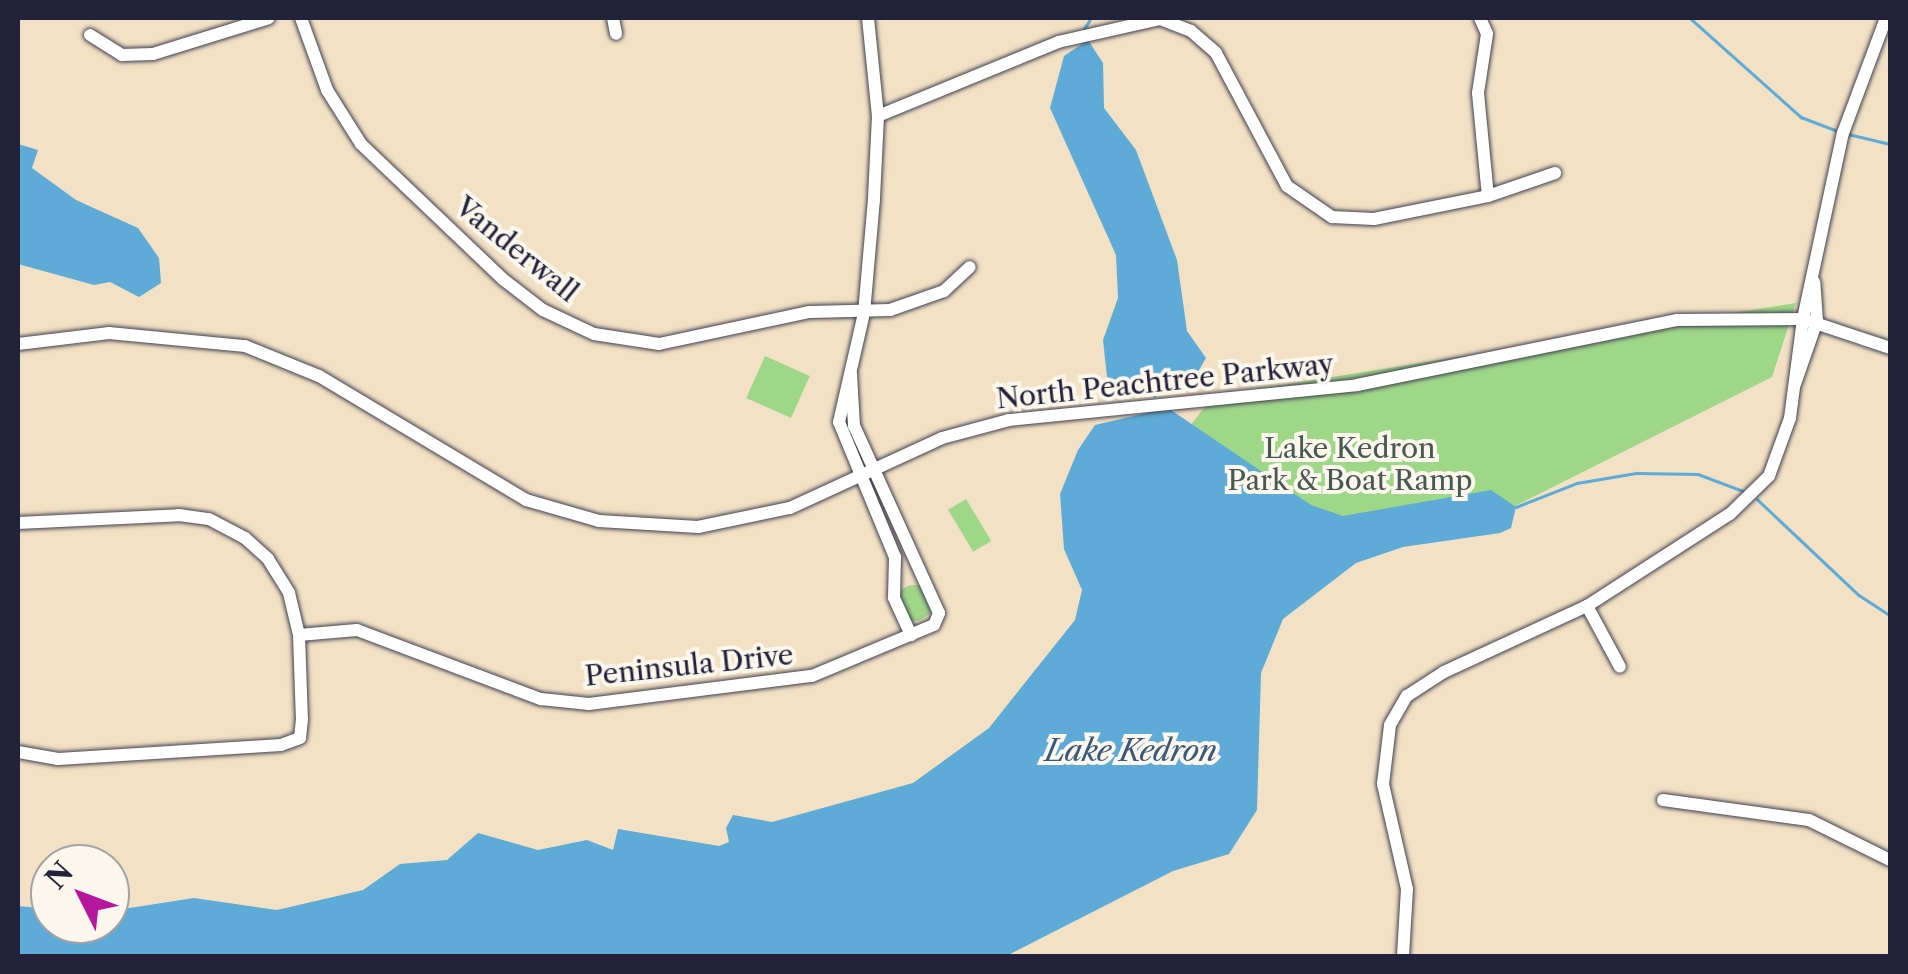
<!DOCTYPE html>
<style>
body{margin:0}
#map{position:relative;width:1908px;height:974px;overflow:hidden;background:#f2e1c4;font-family:"Libre Caslon Text",serif}
div>[style]{position:absolute}
[style*='--x']{left:calc(var(--x)*1px);top:calc(var(--y)*1px);width:calc(var(--w)*1px);rotate:calc(var(--a)*1deg)}
.green>*{inset:0;background:#9fd789;transform-origin:0 0}
.round{border-radius:50%}
.water>*{inset:0;background:#5dabd6}
.stream>*{height:2.5px;margin:-1.25px;padding:0 1.25px;transform-origin:1.25px;border-radius:1.25px;background:#5dabd6}
.roads{filter:drop-shadow(0 0 2px #413f50) drop-shadow(0 0 2px #413f50)}
.minor>*{height:12px;margin:-6px;padding:0 6px;transform-origin:6px;border-radius:6px;background:#fff}
span{translate:-50% -50%;white-space:nowrap;text-align:center;line-height:1.15;-webkit-text-stroke:8px #fbf7ec;paint-order:stroke}
.street-label{font-size:28px;color:#22223b}
.park-label{font-size:28px;color:#485852}
.water-label{font-size:30px;color:#3a5979;font-style:italic}
.frame{position:absolute;inset:0;border:20px solid #22223b;pointer-events:none}
.north{position:absolute;left:30px;top:844px;width:100px;height:100px;box-sizing:border-box;background:#fbf7ec;border:2px solid #a4a2a5;border-radius:50%;rotate:312deg;font-size:28px;font-weight:700;line-height:40px;text-align:center;color:#22223b}
.north::after{content:'';display:block;margin:auto;width:35px;height:45px;background:#b5179e;clip-path:polygon(50% 0,100% 100%,50% 72%,0 100%)}
</style>
<div id="map">
<div class="green">
<div style="clip-path:polygon(1796px 303px,1772px 377px,1497px 515px,1351px 558px,1181px 438px,1213px 396px)"></div>
<div style="left:765px;top:356px;width:49px;height:46px;rotate:24deg"></div>
<div style="left:966px;top:499px;width:49px;height:21px;rotate:59deg"></div>
<div class="round" style="left:896px;top:585px;width:36px;height:36px"></div>
</div>
<div class="water">
<div style="clip-path:polygon(1088px 40px,1103px 63px,1104px 108px,1136px 150px,1177px 260px,1187px 331px,1206px 358px,1195px 377px,1123px 383px,1107px 377px,1103px 340px,1118px 298px,1116px 255px,1050px 108px,1064px 56px)"></div>
<div style="clip-path:polygon(18px 144px,38px 150px,32px 168px,76px 200px,138px 228px,159px 258px,161px 283px,139px 297px,110px 282px,94px 285px,18px 264px)"></div>
<div style="clip-path:polygon(1168px 408px,1311px 505px,1343px 516px,1491px 490px,1516px 507px,1511px 528px,1500px 533px,1403px 547px,1356px 563px,1283px 619px,1261px 673px,1257px 810px,1229px 854px,1173px 871px,1006px 956px,18px 956px,18px 906px,50px 909px,50px 924px,110px 924px,110px 911px,194px 898px,277px 910px,363px 890px,400px 864px,447px 860px,478px 833px,538px 850px,587px 840px,613px 850px,618px 829px,719px 846px,729px 842px,726px 828px,733px 815px,772px 822px,913px 783px,989px 728px,1075px 620px,1082px 590px,1064px 549px,1060px 494px,1078px 450px,1095px 425px)"></div>
</div>
<div class="stream">
<div style="--x:1690;--y:18;--w:149;--a:41.7"></div>
<div style="--x:1801;--y:117;--w:42;--a:21"></div>
<div style="--x:1084;--y:29;--w:13;--a:-58"></div>
<div style="--x:1848;--y:134;--w:43;--a:13.4"></div>
<div style="--x:1154;--y:396;--w:16;--a:-90"></div>
<div style="--x:1757;--y:499;--w:140;--a:43.3"></div>
<div style="--x:1859;--y:595;--w:37;--a:33"></div>
<div style="--x:1516;--y:507;--w:66;--a:-21.5"></div>
<div style="--x:1577;--y:483;--w:61;--a:-9.5"></div>
<div style="--x:1637;--y:473;--w:61;--a:0.9"></div>
<div style="--x:1698;--y:474;--w:51;--a:20.6"></div>
</div>
<div class="roads">
<div class="minor">
<div style="--x:301;--y:18;--w:77;--a:70.1"></div>
<div style="--x:327;--y:90;--w:64;--a:57.8"></div>
<div style="--x:361;--y:144;--w:197;--a:43.6"></div>
<div style="--x:504;--y:280;--w:49;--a:37.6"></div>
<div style="--x:543;--y:310;--w:56;--a:25.2"></div>
<div style="--x:594;--y:334;--w:66;--a:8.7"></div>
<div style="--x:659;--y:344;--w:154;--a:-12"></div>
<div style="--x:810;--y:312;--w:80;--a:-1.4"></div>
<div style="--x:890;--y:310;--w:57;--a:-19.4"></div>
<div style="--x:944;--y:291;--w:35;--a:-43"></div>
<div style="--x:613;--y:18;--w:16;--a:79"></div>
<div style="--x:868;--y:18;--w:99;--a:84.2"></div>
<div style="--x:878;--y:116;--w:83;--a:92.8"></div>
<div style="--x:874;--y:199;--w:114;--a:95"></div>
<div style="--x:864;--y:313;--w:112;--a:102.9"></div>
<div style="--x:839;--y:422;--w:146;--a:67.5"></div>
<div style="--x:895;--y:557;--w:41;--a:91.4"></div>
<div style="--x:894;--y:598;--w:41;--a:65.3"></div>
<div style="--x:1480;--y:18;--w:17;--a:66"></div>
<div style="--x:1487;--y:34;--w:60;--a:98.7"></div>
<div style="--x:1478;--y:93;--w:103;--a:84.5"></div>
<div style="--x:90;--y:35;--w:38;--a:32"></div>
<div style="--x:122;--y:55;--w:31;--a:-2"></div>
<div style="--x:153;--y:54;--w:121;--a:-17.2"></div>
<div style="--x:878;--y:116;--w:195;--a:-22.3"></div>
<div style="--x:1058;--y:42;--w:105;--a:-12.7"></div>
<div style="--x:1160;--y:19;--w:33;--a:21"></div>
<div style="--x:1191;--y:31;--w:33;--a:41"></div>
<div style="--x:1216;--y:53;--w:151;--a:61.9"></div>
<div style="--x:1287;--y:186;--w:55;--a:34.6"></div>
<div style="--x:1332;--y:217;--w:42;--a:2.7"></div>
<div style="--x:1374;--y:219;--w:116;--a:-11.4"></div>
<div style="--x:1488;--y:196;--w:71;--a:-18.9"></div>
<div style="--x:18;--y:344;--w:92;--a:-6.9"></div>
<div style="--x:109;--y:333;--w:137;--a:5.5"></div>
<div style="--x:245;--y:346;--w:80;--a:22.1"></div>
<div style="--x:319;--y:376;--w:241;--a:30.9"></div>
<div style="--x:526;--y:500;--w:76;--a:16"></div>
<div style="--x:599;--y:521;--w:99;--a:3.5"></div>
<div style="--x:698;--y:527;--w:94;--a:-11.7"></div>
<div style="--x:790;--y:508;--w:167;--a:-24.7"></div>
<div style="--x:942;--y:438;--w:69;--a:-15"></div>
<div style="--x:1009;--y:420;--w:350;--a:-5.7"></div>
<div style="--x:1357;--y:385;--w:327;--a:-11.5"></div>
<div style="--x:1677;--y:320;--w:126;--a:-0.5"></div>
<div style="--x:1803;--y:319;--w:92;--a:18.4"></div>
<div style="--x:1795;--y:384;--w:67;--a:-70.8"></div>
<div style="--x:1817;--y:321;--w:39;--a:-94"></div>
<div style="--x:18;--y:523;--w:161;--a:-2.8"></div>
<div style="--x:179;--y:515;--w:30;--a:8"></div>
<div style="--x:209;--y:519;--w:41;--a:27.8"></div>
<div style="--x:245;--y:538;--w:31;--a:42"></div>
<div style="--x:268;--y:559;--w:40;--a:58"></div>
<div style="--x:289;--y:593;--w:43;--a:76.6"></div>
<div style="--x:299;--y:635;--w:84;--a:88"></div>
<div style="--x:302;--y:719;--w:19;--a:96"></div>
<div style="--x:300;--y:738;--w:20;--a:160"></div>
<div style="--x:281;--y:745;--w:223;--a:176.4"></div>
<div style="--x:58;--y:759;--w:41;--a:-170.1"></div>
<div style="--x:1587;--y:606;--w:69;--a:61.6"></div>
<div style="--x:299;--y:635;--w:58;--a:-4.9"></div>
<div style="--x:357;--y:630;--w:197;--a:20.6"></div>
<div style="--x:541;--y:699;--w:48;--a:5.9"></div>
<div style="--x:589;--y:704;--w:225;--a:-7.2"></div>
<div style="--x:812;--y:676;--w:132;--a:-22.7"></div>
<div style="--x:934;--y:625;--w:13;--a:-67"></div>
<div style="--x:939;--y:613;--w:205;--a:-114.4"></div>
<div style="--x:854;--y:426;--w:52;--a:-93.3"></div>
<div style="--x:1663;--y:800;--w:147;--a:7.8"></div>
<div style="--x:1809;--y:820;--w:90;--a:26.3"></div>
<div style="--x:1403;--y:956;--w:67;--a:-86.6"></div>
<div style="--x:1407;--y:889;--w:108;--a:-102.9"></div>
<div style="--x:1383;--y:784;--w:59;--a:-83.2"></div>
<div style="--x:1390;--y:725;--w:34;--a:-60"></div>
<div style="--x:1407;--y:696;--w:44;--a:-33"></div>
<div style="--x:1444;--y:672;--w:157;--a:-24.8"></div>
<div style="--x:1587;--y:606;--w:170;--a:-32.8"></div>
<div style="--x:1730;--y:514;--w:54;--a:-44.3"></div>
<div style="--x:1769;--y:476;--w:62;--a:-70.1"></div>
<div style="--x:1790;--y:418;--w:100;--a:-82.5"></div>
<div style="--x:1803;--y:319;--w:190;--a:-77.9"></div>
<div style="--x:1843;--y:133;--w:123;--a:-69.5"></div>
</div>
</div>
<div class="street-label">
<span style="left:517px;top:249px;rotate:39deg">Vanderwall</span>
<span style="left:1165px;top:381px;rotate:-6deg">North Peachtree Parkway</span>
<span style="left:689px;top:665px;rotate:-6deg">Peninsula Drive</span>
</div>
<div class="park-label">
<span style="left:1350px;top:464px">Lake Kedron<br>Park &amp; Boat Ramp</span>
</div>
<div class="water-label">
<span style="left:1131px;top:751px">Lake Kedron</span>
</div>
<div class="frame"></div>
<div class="north">N</div>
</div>
